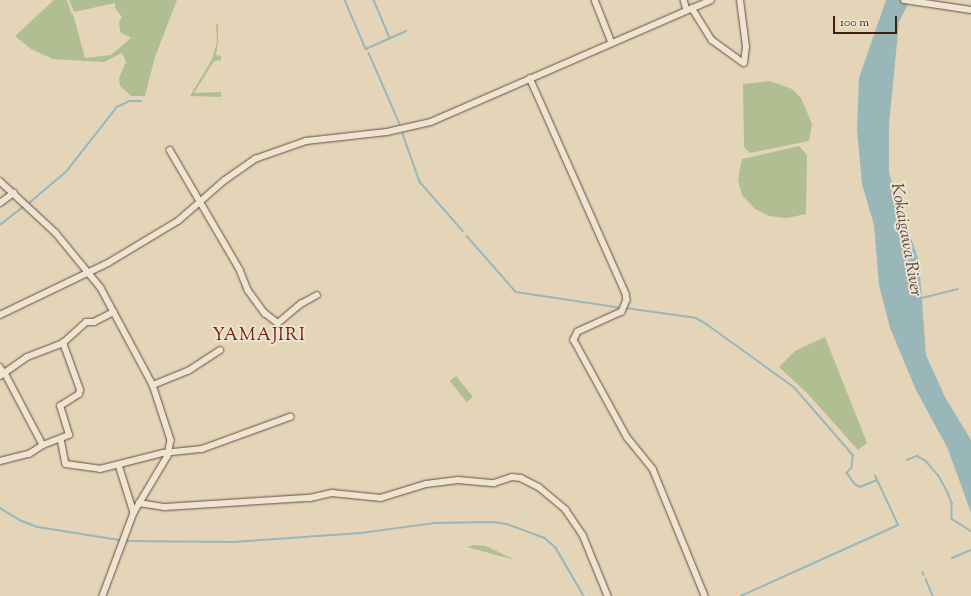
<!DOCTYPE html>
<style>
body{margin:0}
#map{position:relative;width:971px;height:596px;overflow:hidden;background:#e4d5b9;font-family:"Sorts Mill Goudy",serif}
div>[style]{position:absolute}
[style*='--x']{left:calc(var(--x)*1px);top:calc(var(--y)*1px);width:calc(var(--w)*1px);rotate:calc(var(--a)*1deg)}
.green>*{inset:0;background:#b0be92;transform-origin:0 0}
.water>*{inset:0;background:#99b6b9}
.stream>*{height:1.5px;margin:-0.75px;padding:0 0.75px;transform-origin:0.75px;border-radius:0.75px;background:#99b6b9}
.roads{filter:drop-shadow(0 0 1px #6a4d3a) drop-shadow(0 0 1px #6a4d3a)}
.minor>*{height:5.5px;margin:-2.75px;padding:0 2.75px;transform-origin:2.75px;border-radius:2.75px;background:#ede4d2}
span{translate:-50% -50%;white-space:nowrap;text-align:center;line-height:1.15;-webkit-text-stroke:4px #ede4d2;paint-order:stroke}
.water-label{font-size:17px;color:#57463a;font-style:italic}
.quarter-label{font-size:18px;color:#7a1f14;letter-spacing:1px}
.scale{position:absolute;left:833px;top:16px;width:64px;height:18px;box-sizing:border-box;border:2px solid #412010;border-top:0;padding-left:5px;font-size:12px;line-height:14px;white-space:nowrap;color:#412010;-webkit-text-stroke:3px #ede4d2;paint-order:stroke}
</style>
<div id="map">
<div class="green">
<div style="clip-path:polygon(54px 0,67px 0,71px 13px,73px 14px,85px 58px,111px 55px,131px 38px,120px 32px,119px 22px,122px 17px,115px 8px,115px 3px,74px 12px,69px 0,177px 0,155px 57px,145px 96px,131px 96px,120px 86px,119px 78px,126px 62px,122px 53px,104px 62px,53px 59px,31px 49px,15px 36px)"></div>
<div style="clip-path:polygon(216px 24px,218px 24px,218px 41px,216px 55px,221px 56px,221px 60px,214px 61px,194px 93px,221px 92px,221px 97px,190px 96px,212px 59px,217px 42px)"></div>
<div style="clip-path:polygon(770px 81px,792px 89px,801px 98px,812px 124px,809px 141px,750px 153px,744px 147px,743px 84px)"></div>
<div style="clip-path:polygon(799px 146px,807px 155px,806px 214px,787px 218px,769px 216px,755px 209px,742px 195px,738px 180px,742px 159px)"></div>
<div style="clip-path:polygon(825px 337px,867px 443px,858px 450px,807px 393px,779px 367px,795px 351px)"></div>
<div style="left:456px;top:376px;width:27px;height:8px;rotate:51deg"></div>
<div style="clip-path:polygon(474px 545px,486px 546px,515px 560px,467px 547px)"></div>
</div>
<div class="water">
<div style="clip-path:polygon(886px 0,910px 0,899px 22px,889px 125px,889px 173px,919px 261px,926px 355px,945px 397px,971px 440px,971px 513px,948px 449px,916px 390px,890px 328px,879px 285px,874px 225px,862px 184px,857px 130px,859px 78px)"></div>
</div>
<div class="stream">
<div style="--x:345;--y:0;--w:53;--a:66.8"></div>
<div style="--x:366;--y:49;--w:44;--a:-24.2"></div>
<div style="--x:374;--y:0;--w:41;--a:67.2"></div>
<div style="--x:369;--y:53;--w:77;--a:66.4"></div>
<div style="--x:403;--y:134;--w:51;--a:70.5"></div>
<div style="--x:420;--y:182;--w:65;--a:48.7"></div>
<div style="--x:29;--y:203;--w:48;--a:-40"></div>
<div style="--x:66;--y:172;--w:83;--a:-51.9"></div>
<div style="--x:117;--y:107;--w:14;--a:-25"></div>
<div style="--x:130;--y:101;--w:11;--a:0"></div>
<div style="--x:0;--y:225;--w:29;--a:-38"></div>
<div style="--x:467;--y:236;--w:74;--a:48.8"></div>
<div style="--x:516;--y:292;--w:107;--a:8.6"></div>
<div style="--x:918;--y:299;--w:41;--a:-14"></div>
<div style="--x:626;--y:308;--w:71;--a:8.1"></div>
<div style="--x:696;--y:318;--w:14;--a:30"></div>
<div style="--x:708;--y:325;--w:106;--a:35.8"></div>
<div style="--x:794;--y:387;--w:91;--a:49"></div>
<div style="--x:853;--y:456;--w:12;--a:95"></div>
<div style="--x:852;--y:468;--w:7;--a:135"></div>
<div style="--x:847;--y:473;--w:14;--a:54"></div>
<div style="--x:855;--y:484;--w:6;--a:31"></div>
<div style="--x:860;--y:487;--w:18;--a:-22"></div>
<div style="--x:907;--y:460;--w:11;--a:-22"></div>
<div style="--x:917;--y:456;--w:9;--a:27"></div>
<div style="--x:925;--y:460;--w:21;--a:49"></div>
<div style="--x:939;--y:476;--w:19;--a:62"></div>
<div style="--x:948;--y:493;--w:11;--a:68"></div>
<div style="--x:952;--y:503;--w:16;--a:90"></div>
<div style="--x:952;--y:519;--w:22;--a:32"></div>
<div style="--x:0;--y:508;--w:26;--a:31"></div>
<div style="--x:22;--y:521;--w:17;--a:21"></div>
<div style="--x:38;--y:527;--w:82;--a:9.1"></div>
<div style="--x:126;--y:541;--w:107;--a:0.5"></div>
<div style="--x:233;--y:542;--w:128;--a:-4"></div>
<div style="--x:361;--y:533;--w:75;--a:-7.7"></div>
<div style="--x:435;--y:523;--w:58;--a:-1"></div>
<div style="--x:493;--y:522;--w:14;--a:8"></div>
<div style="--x:507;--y:524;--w:40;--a:20.2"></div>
<div style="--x:545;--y:538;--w:15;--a:42"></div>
<div style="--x:556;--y:548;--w:56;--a:59.7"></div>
<div style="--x:952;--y:558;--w:21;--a:-23"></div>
<div style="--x:923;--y:572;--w:3;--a:72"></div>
<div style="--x:926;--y:579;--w:18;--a:68"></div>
<div style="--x:741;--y:596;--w:172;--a:-24.3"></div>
<div style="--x:898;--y:525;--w:54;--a:-115.1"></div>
</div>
<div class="roads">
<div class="minor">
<div style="--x:595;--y:0;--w:46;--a:68.4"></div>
<div style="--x:684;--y:0;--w:10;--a:73"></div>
<div style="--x:904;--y:0;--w:68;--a:8.5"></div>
<div style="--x:692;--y:8;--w:38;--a:58"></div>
<div style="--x:712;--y:40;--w:39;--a:36"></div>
<div style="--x:744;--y:63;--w:16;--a:-83"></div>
<div style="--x:746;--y:47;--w:47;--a:-97.3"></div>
<div style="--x:530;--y:78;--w:236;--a:66"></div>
<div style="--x:626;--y:294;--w:6;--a:81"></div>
<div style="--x:627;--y:300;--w:13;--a:113"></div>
<div style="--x:622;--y:312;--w:48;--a:155.6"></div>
<div style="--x:578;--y:332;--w:9;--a:117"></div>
<div style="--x:574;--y:340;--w:111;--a:61.3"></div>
<div style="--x:627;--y:437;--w:41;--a:50.9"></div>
<div style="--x:653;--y:469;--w:137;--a:67.7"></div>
<div style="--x:170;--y:150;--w:139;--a:59.7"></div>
<div style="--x:240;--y:270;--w:22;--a:68"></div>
<div style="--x:248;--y:290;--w:29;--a:54"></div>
<div style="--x:265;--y:313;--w:16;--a:38"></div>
<div style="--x:278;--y:323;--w:30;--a:-40"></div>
<div style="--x:301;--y:304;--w:18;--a:-29"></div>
<div style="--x:0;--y:181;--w:76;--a:42.9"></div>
<div style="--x:56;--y:233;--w:71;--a:50.7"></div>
<div style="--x:101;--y:288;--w:110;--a:61.8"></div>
<div style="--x:153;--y:385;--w:58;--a:71.9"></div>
<div style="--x:171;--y:440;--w:16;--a:101"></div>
<div style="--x:168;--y:456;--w:66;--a:120.8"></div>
<div style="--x:134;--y:513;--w:89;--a:110.5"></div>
<div style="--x:0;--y:203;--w:17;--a:-36"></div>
<div style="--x:0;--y:315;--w:120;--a:-25.7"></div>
<div style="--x:108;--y:263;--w:82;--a:-31"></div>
<div style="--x:178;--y:221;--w:62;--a:-41.1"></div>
<div style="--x:225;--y:180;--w:37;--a:-35"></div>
<div style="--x:255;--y:159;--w:54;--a:-19.4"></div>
<div style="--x:306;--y:141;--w:81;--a:-6.3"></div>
<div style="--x:387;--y:132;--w:45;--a:-12.8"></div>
<div style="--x:431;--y:122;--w:305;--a:-23.5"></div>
<div style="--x:0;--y:367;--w:7;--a:56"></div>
<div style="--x:5;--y:373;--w:81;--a:62.2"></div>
<div style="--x:0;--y:376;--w:33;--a:-35"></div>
<div style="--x:27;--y:357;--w:39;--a:-21"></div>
<div style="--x:63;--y:343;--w:31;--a:-42"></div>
<div style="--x:86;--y:322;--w:8;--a:0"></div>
<div style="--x:94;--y:322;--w:22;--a:-27"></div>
<div style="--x:153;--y:385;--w:38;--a:-22"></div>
<div style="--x:188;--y:371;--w:38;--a:-33"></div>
<div style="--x:61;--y:439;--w:25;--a:79"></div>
<div style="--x:66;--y:464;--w:34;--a:8"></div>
<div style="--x:100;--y:469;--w:65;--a:-14.3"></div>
<div style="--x:163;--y:453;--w:39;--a:-6"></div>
<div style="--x:202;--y:449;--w:94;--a:-20"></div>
<div style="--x:0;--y:461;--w:30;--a:-14"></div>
<div style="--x:29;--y:454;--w:17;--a:-33"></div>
<div style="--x:43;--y:445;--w:28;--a:-21"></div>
<div style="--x:69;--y:435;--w:30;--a:-107"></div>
<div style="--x:60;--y:406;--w:22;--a:-32"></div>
<div style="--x:79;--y:394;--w:4;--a:-76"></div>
<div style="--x:80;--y:390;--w:50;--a:-109.9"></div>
<div style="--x:119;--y:465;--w:50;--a:72.6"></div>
<div style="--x:139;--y:503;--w:26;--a:9"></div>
<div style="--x:165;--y:507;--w:145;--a:-3.6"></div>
<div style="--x:310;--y:498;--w:23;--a:-13"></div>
<div style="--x:332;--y:493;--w:49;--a:5.8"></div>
<div style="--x:381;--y:498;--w:47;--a:-17.3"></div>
<div style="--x:426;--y:484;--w:32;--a:-7"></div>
<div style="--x:458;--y:480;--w:36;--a:5"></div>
<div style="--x:494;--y:483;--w:19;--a:-18"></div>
<div style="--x:512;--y:477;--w:9;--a:6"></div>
<div style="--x:521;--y:478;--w:20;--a:27"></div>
<div style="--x:539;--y:487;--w:35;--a:40"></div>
<div style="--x:566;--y:510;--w:30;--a:56"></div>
<div style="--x:583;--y:535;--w:66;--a:67.7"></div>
</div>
</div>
<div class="water-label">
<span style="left:905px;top:240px;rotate:80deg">Kokaigawa River</span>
</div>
<div class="quarter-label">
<span style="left:259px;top:336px">YAMAJIRI</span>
</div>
<div class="scale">100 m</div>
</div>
